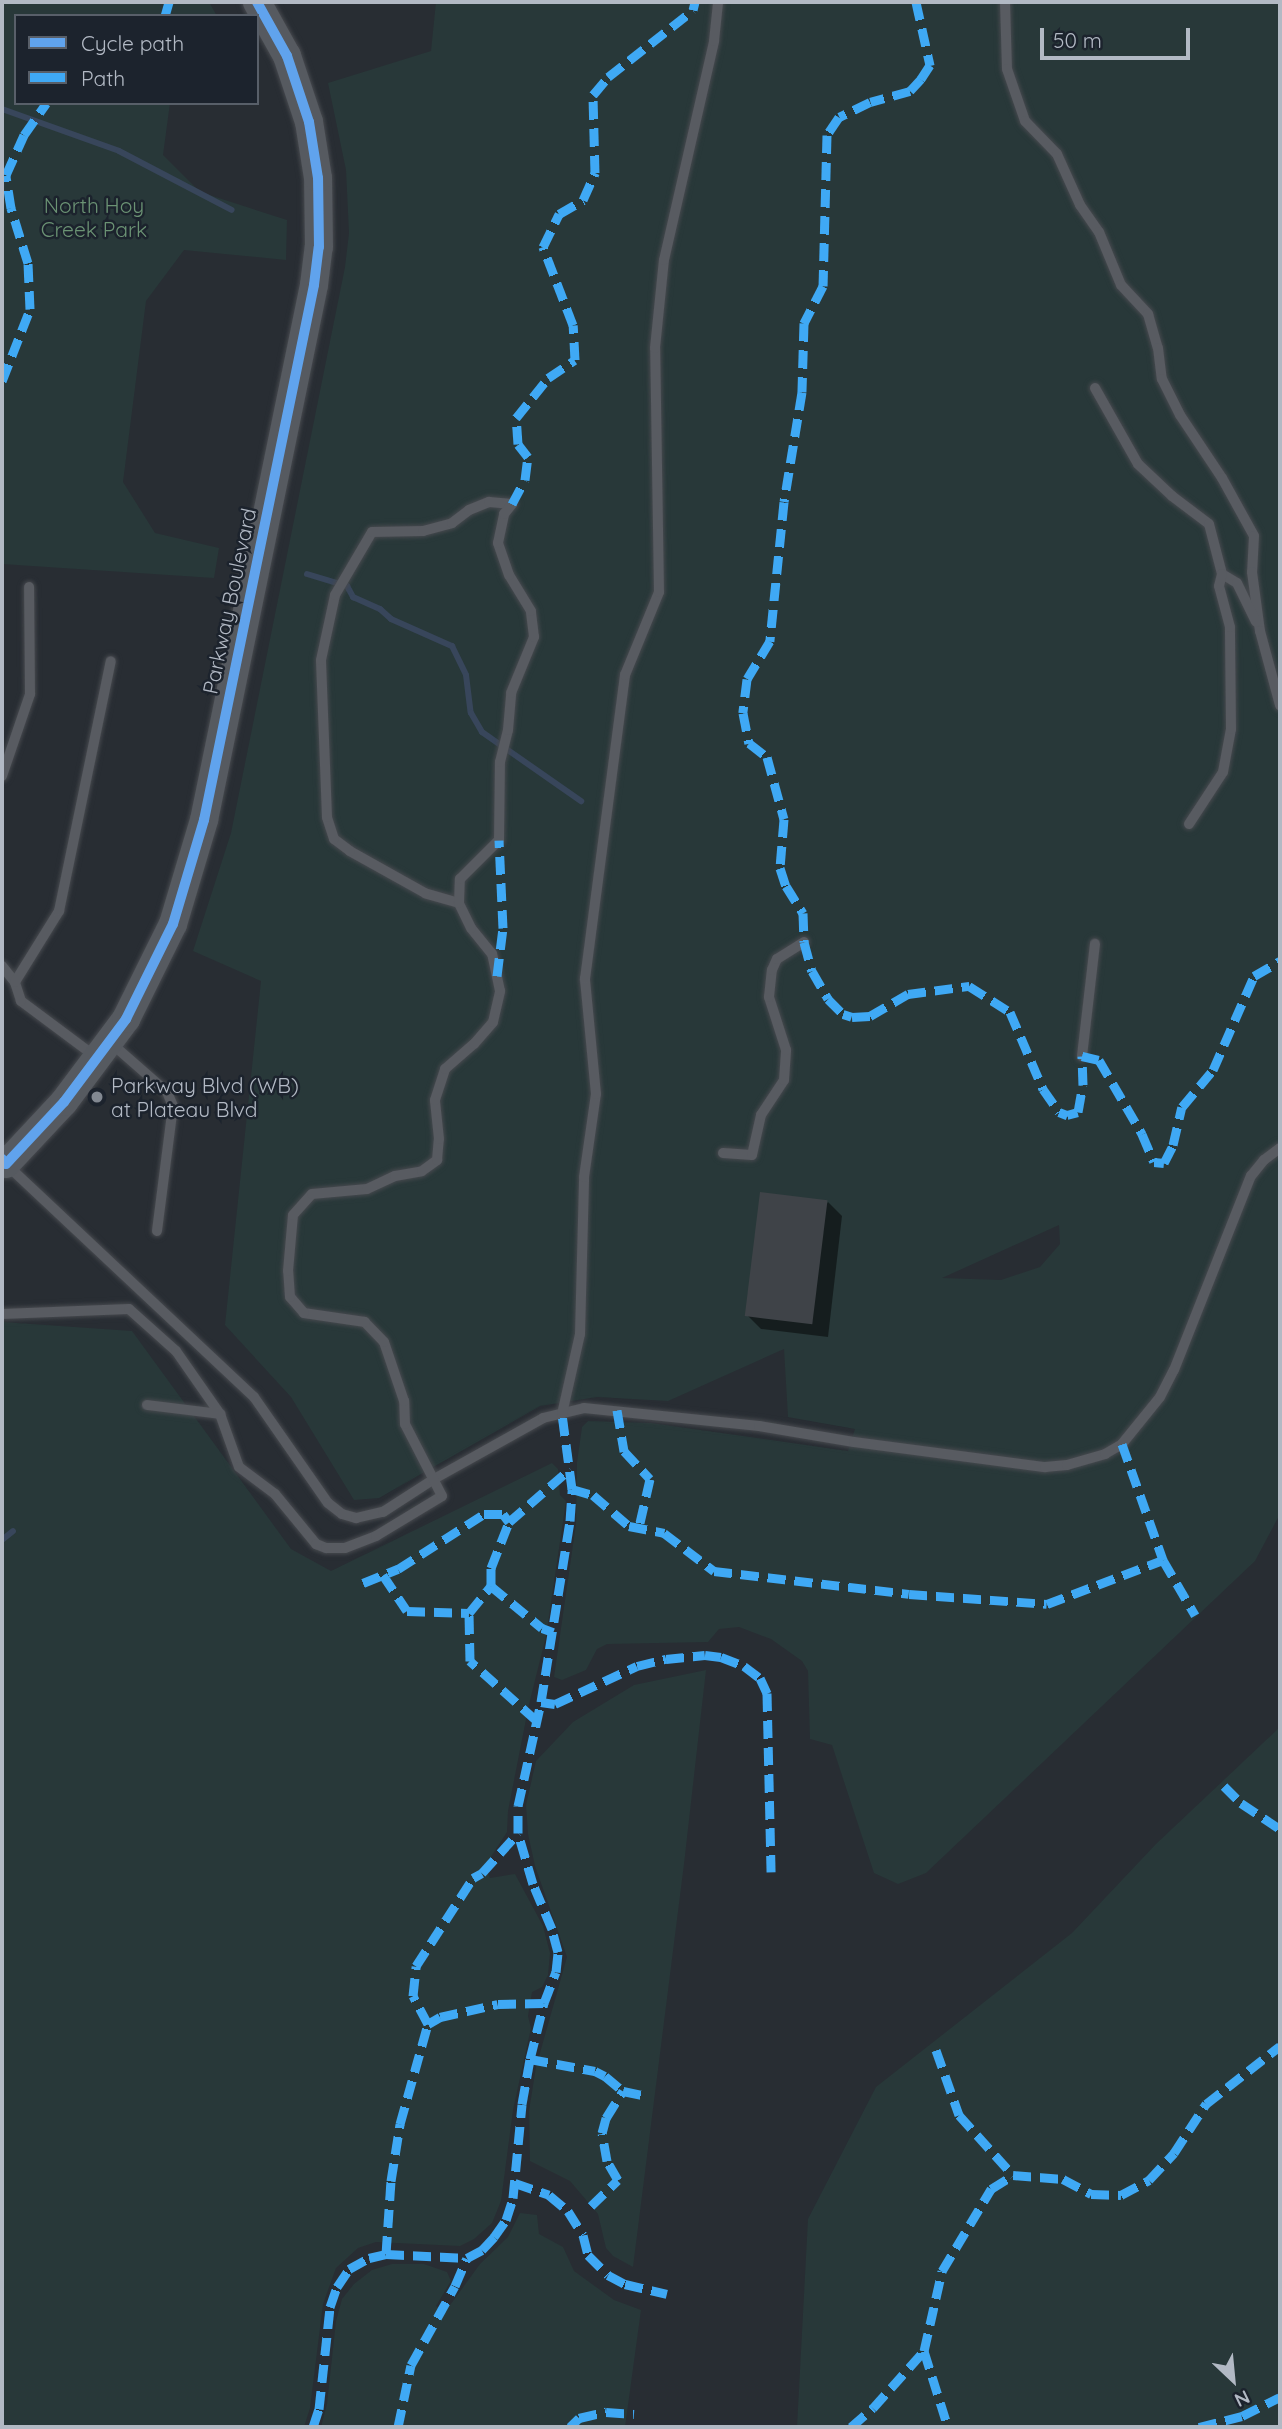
<!DOCTYPE html>
<style>
body{margin:0}
#map{position:relative;width:1282px;height:2429px;overflow:hidden;background:#282d33;font-family:Quicksand,sans-serif}
div>[style]{position:absolute}
[style*='--x']{left:calc(var(--x)*1px);top:calc(var(--y)*1px);width:calc(var(--w)*1px);rotate:calc(var(--a)*1deg)}
.green>*{inset:0;background:#283839}
.shadow>*{inset:0;background:#0007}
.stream>*{height:6px;margin:-3px;padding:0 3px;transform-origin:3px;border-radius:3px;background:#38465b}
.building>*{inset:0;background:#3f4348;transform-origin:0 0}
.roads{filter:drop-shadow(0 0 2px #46494e) drop-shadow(0 0 2px #46494e)}
.lane>*{height:10px;margin:-5px;padding:0 5px;transform-origin:5px;border-radius:5px;background:#585b61}
.secondary>*{height:28px;margin:-14px;padding:0 14px;transform-origin:14px;border-radius:14px;background:#565a60}
.quiet>*{height:9px;margin-top:-4.5px;transform-origin:0;background:repeating-linear-gradient(90deg,#3fa9f5 0 18px,transparent 0 27px)}
.cycleway>*{height:10px;margin:-5px;padding:0 5px;transform-origin:5px;border-radius:5px;background:#60a3ed}
.dots>*{width:19px;height:19px;translate:-50% -50%;box-sizing:border-box;border:4px solid #1c232d;border-radius:50%}
span{translate:-50% -50%;white-space:nowrap;text-align:center;line-height:1.15;-webkit-text-stroke:5px #1c232d;paint-order:stroke}
.park-label{font-size:21px;color:#6b9374}
.street-label{font-size:21px;color:#b2b9c4}
.poi-label{font-size:21px;color:#b2b9c4}
.left{translate:0 -50%;text-align:left}
.frame{position:absolute;inset:0;border:4px solid #b2b9c4;pointer-events:none}
.legend{position:absolute;left:14px;top:14px;width:245px;height:91px;box-sizing:border-box;background:#1c232d;border:2px solid #585f69;margin:0;padding:9px 12px;list-style:none;font-size:21px;color:#b2b9c4}
.legend li{display:flex;align-items:center;gap:14px;height:35px}
.legend b{width:35px;border:2px solid #585f69}
.north{position:absolute;left:1198px;top:2345px;width:70px;height:70px;-webkit-text-stroke:5px #1c232d;paint-order:stroke;rotate:154deg;font-size:19px;font-weight:700;line-height:28px;text-align:center;color:#b2b9c4}
.north::after{content:'';display:block;margin:auto;width:24px;height:32px;background:#b2b9c4;clip-path:polygon(50% 0,100% 100%,50% 72%,0 100%)}
.scale{position:absolute;left:1040px;top:28px;width:150px;height:32px;box-sizing:border-box;border:4px solid #b2b9c4;border-top:0;padding-left:9px;font-size:21px;line-height:24px;white-space:nowrap;color:#b2b9c4;-webkit-text-stroke:5px #1c232d;paint-order:stroke}
</style>
<div id="map">
<div class="green">
<div style="clip-path:polygon(2px 2px,209px 2px,217px 16px,16px 16px,16px 103px,170px 103px,163px 155px,200px 192px,287px 220px,286px 260px,184px 250px,146px 301px,123px 482px,155px 533px,219px 548px,214px 578px,2px 564px)"></div>
<div style="clip-path:polygon(evenodd,436px 2px,1280px 2px,1280px 1514px,1255px 1561px,926px 1873px,898px 1884px,874px 1873px,832px 1745px,810px 1739px,808px 1671px,802px 1661px,771px 1639px,739px 1627px,719px 1629px,708px 1642px,607px 1644px,597px 1649px,586px 1670px,562px 1680px,554px 1677px,576px 1524px,577px 1462px,582px 1427px,588px 1421px,651px 1423px,848px 1451px,855px 1429px,788px 1417px,784px 1349px,668px 1401px,597px 1397px,540px 1406px,379px 1498px,354px 1500px,291px 1397px,225px 1325px,261px 981px,193px 951px,231px 833px,345px 267px,349px 233px,346px 170px,328px 83px,431px 51px,436px 2px,1059px 1225px,1060px 1244px,1040px 1267px,1001px 1280px,942px 1278px,1059px 1225px)"></div>
<div style="clip-path:polygon(2px 1322px,132px 1331px,291px 1549px,331px 1571px,552px 1463px,558px 1469px,560px 1495px,566px 1501px,546px 1636px,529px 1704px,508px 1811px,507px 1832px,485px 1866px,490px 1878px,515px 1874px,543px 1926px,550px 1953px,548px 1975px,542px 1987px,532px 1992px,528px 2016px,531px 2028px,513px 2110px,501px 2201px,492px 2223px,474px 2239px,460px 2246px,376px 2242px,358px 2248px,336px 2268px,323px 2304px,310px 2408px,304px 2427px,2px 2427px)"></div>
<div style="clip-path:polygon(706px 1670px,684px 1864px,633px 2267px,613px 2256px,606px 2248px,598px 2214px,570px 2181px,530px 2161px,529px 2111px,536px 2067px,567px 1957px,535px 1866px,528px 1834px,526px 1805px,536px 1761px,573px 1722px,634px 1685px)"></div>
<div style="clip-path:polygon(1280px 1727px,1280px 2427px,797px 2427px,808px 2219px,876px 2087px,1072px 1933px,1156px 1844px)"></div>
<div style="clip-path:polygon(520px 2213px,537px 2215px,539px 2234px,563px 2247px,574px 2271px,614px 2300px,641px 2310px,625px 2427px,321px 2427px,327px 2404px,336px 2321px,342px 2299px,354px 2284px,372px 2270px,392px 2264px,424px 2264px,447px 2272px,451px 2281px,436px 2306px,445px 2312px,480px 2264px,508px 2237px)"></div>
</div>
<div class="shadow">
<div style="clip-path:polygon(828px 1202px,842px 1216px,828px 1337px,761px 1329px,747px 1315px)"></div>
</div>
<div class="stream">
<div style="--x:2;--y:109;--w:124;--a:19.7"></div>
<div style="--x:119;--y:151;--w:127;--a:27.6"></div>
<div style="--x:307;--y:574;--w:42;--a:16.7"></div>
<div style="--x:347;--y:586;--w:13;--a:61"></div>
<div style="--x:353;--y:597;--w:30;--a:24"></div>
<div style="--x:380;--y:609;--w:15;--a:42"></div>
<div style="--x:391;--y:619;--w:67;--a:23.9"></div>
<div style="--x:452;--y:646;--w:32;--a:64"></div>
<div style="--x:466;--y:675;--w:38;--a:83"></div>
<div style="--x:471;--y:713;--w:22;--a:60"></div>
<div style="--x:482;--y:732;--w:121;--a:34.9"></div>
<div style="--x:2;--y:1540;--w:14;--a:-39"></div>
</div>
<div class="building">
<div style="left:760px;top:1192px;width:68px;height:125px;rotate:7deg"></div>
</div>
<div class="roads">
<div class="lane">
<div style="--x:1005;--y:2;--w:67;--a:88.3"></div>
<div style="--x:1007;--y:69;--w:55;--a:70.9"></div>
<div style="--x:1025;--y:121;--w:46;--a:45.9"></div>
<div style="--x:1057;--y:154;--w:56;--a:65.7"></div>
<div style="--x:1080;--y:205;--w:33;--a:55"></div>
<div style="--x:1099;--y:232;--w:57;--a:67.5"></div>
<div style="--x:1121;--y:285;--w:40;--a:47"></div>
<div style="--x:1148;--y:314;--w:35;--a:74"></div>
<div style="--x:1158;--y:348;--w:31;--a:83"></div>
<div style="--x:1162;--y:379;--w:40;--a:63.4"></div>
<div style="--x:1180;--y:415;--w:76;--a:56.3"></div>
<div style="--x:1222;--y:478;--w:66;--a:61.1"></div>
<div style="--x:1254;--y:536;--w:36;--a:93"></div>
<div style="--x:1252;--y:572;--w:60;--a:82.3"></div>
<div style="--x:1260;--y:631;--w:77;--a:74.9"></div>
<div style="--x:1095;--y:388;--w:87;--a:60.5"></div>
<div style="--x:1138;--y:464;--w:47;--a:43.3"></div>
<div style="--x:1172;--y:496;--w:46;--a:37.1"></div>
<div style="--x:1209;--y:524;--w:52;--a:75.4"></div>
<div style="--x:1222;--y:574;--w:17;--a:31"></div>
<div style="--x:1237;--y:583;--w:43;--a:64"></div>
<div style="--x:2;--y:776;--w:87;--a:-71.1"></div>
<div style="--x:30;--y:694;--w:107;--a:-90.5"></div>
<div style="--x:1189;--y:824;--w:62;--a:-56.8"></div>
<div style="--x:1223;--y:772;--w:44;--a:-79.5"></div>
<div style="--x:1231;--y:729;--w:102;--a:-90.6"></div>
<div style="--x:1230;--y:627;--w:42;--a:-105"></div>
<div style="--x:1219;--y:586;--w:12;--a:-76"></div>
<div style="--x:459;--y:903;--w:35;--a:-164"></div>
<div style="--x:425;--y:893;--w:86;--a:-150.8"></div>
<div style="--x:350;--y:851;--w:20;--a:-143"></div>
<div style="--x:334;--y:839;--w:23;--a:-108"></div>
<div style="--x:327;--y:817;--w:157;--a:-92.2"></div>
<div style="--x:321;--y:660;--w:66;--a:-77.8"></div>
<div style="--x:335;--y:595;--w:73;--a:-59.6"></div>
<div style="--x:372;--y:532;--w:51;--a:-1.1"></div>
<div style="--x:423;--y:531;--w:30;--a:-15"></div>
<div style="--x:452;--y:523;--w:21;--a:-37"></div>
<div style="--x:469;--y:510;--w:22;--a:-22"></div>
<div style="--x:489;--y:502;--w:23;--a:5"></div>
<div style="--x:2;--y:966;--w:21;--a:51"></div>
<div style="--x:111;--y:1043;--w:74;--a:41.2"></div>
<div style="--x:167;--y:1092;--w:15;--a:67"></div>
<div style="--x:173;--y:1106;--w:126;--a:97.3"></div>
<div style="--x:1082;--y:1056;--w:113;--a:-83.4"></div>
<div style="--x:96;--y:1057;--w:94;--a:-143.3"></div>
<div style="--x:21;--y:1001;--w:20;--a:-108"></div>
<div style="--x:15;--y:982;--w:84;--a:-58.2"></div>
<div style="--x:59;--y:911;--w:255;--a:-78.3"></div>
<div style="--x:723;--y:1153;--w:29;--a:4"></div>
<div style="--x:752;--y:1155;--w:41;--a:-77.3"></div>
<div style="--x:761;--y:1115;--w:42;--a:-56.7"></div>
<div style="--x:784;--y:1080;--w:30;--a:-86"></div>
<div style="--x:786;--y:1050;--w:56;--a:-107.8"></div>
<div style="--x:769;--y:997;--w:27;--a:-84"></div>
<div style="--x:772;--y:970;--w:12;--a:-66"></div>
<div style="--x:777;--y:959;--w:32;--a:-32"></div>
<div style="--x:7;--y:1165;--w:339;--a:43.2"></div>
<div style="--x:254;--y:1397;--w:129;--a:55.1"></div>
<div style="--x:328;--y:1503;--w:18;--a:38"></div>
<div style="--x:342;--y:1514;--w:15;--a:16"></div>
<div style="--x:356;--y:1518;--w:28;--a:-13"></div>
<div style="--x:383;--y:1512;--w:61;--a:-32.9"></div>
<div style="--x:434;--y:1479;--w:125;--a:-29.2"></div>
<div style="--x:543;--y:1418;--w:42;--a:-13.7"></div>
<div style="--x:584;--y:1408;--w:176;--a:5.9"></div>
<div style="--x:759;--y:1426;--w:96;--a:9.6"></div>
<div style="--x:854;--y:1442;--w:193;--a:7.5"></div>
<div style="--x:1045;--y:1467;--w:22;--a:-5"></div>
<div style="--x:1067;--y:1465;--w:40;--a:-16"></div>
<div style="--x:1105;--y:1454;--w:20;--a:-30"></div>
<div style="--x:1122;--y:1444;--w:60;--a:-51"></div>
<div style="--x:1160;--y:1397;--w:30;--a:-63"></div>
<div style="--x:1174;--y:1370;--w:209;--a:-68.4"></div>
<div style="--x:1251;--y:1176;--w:21;--a:-51"></div>
<div style="--x:1264;--y:1160;--w:20;--a:-37"></div>
<div style="--x:2;--y:1314;--w:127;--a:-2.3"></div>
<div style="--x:129;--y:1309;--w:63;--a:41.8"></div>
<div style="--x:176;--y:1351;--w:77;--a:55.1"></div>
<div style="--x:220;--y:1414;--w:56;--a:70.3"></div>
<div style="--x:239;--y:1467;--w:45;--a:36.9"></div>
<div style="--x:275;--y:1494;--w:65;--a:50.6"></div>
<div style="--x:316;--y:1544;--w:11;--a:22"></div>
<div style="--x:326;--y:1548;--w:19;--a:0"></div>
<div style="--x:345;--y:1548;--w:33;--a:-21"></div>
<div style="--x:376;--y:1536;--w:77;--a:-31.2"></div>
<div style="--x:442;--y:1496;--w:81;--a:-117.2"></div>
<div style="--x:405;--y:1424;--w:23;--a:-92"></div>
<div style="--x:404;--y:1401;--w:62;--a:-108.7"></div>
<div style="--x:384;--y:1342;--w:28;--a:-134"></div>
<div style="--x:365;--y:1322;--w:62;--a:-171.6"></div>
<div style="--x:304;--y:1313;--w:21;--a:-131"></div>
<div style="--x:290;--y:1297;--w:26;--a:-94"></div>
<div style="--x:288;--y:1271;--w:56;--a:-84.9"></div>
<div style="--x:293;--y:1215;--w:28;--a:-48"></div>
<div style="--x:312;--y:1194;--w:55;--a:-5.2"></div>
<div style="--x:367;--y:1189;--w:31;--a:-25"></div>
<div style="--x:395;--y:1176;--w:27;--a:-10"></div>
<div style="--x:422;--y:1171;--w:19;--a:-36"></div>
<div style="--x:437;--y:1160;--w:21;--a:-85"></div>
<div style="--x:439;--y:1139;--w:39;--a:-96"></div>
<div style="--x:435;--y:1100;--w:33;--a:-72"></div>
<div style="--x:445;--y:1069;--w:38;--a:-41"></div>
<div style="--x:474;--y:1044;--w:29;--a:-49"></div>
<div style="--x:493;--y:1022;--w:32;--a:-77"></div>
<div style="--x:500;--y:991;--w:38;--a:-102"></div>
<div style="--x:492;--y:954;--w:33;--a:-129"></div>
<div style="--x:471;--y:928;--w:28;--a:-116"></div>
<div style="--x:459;--y:903;--w:24;--a:-88"></div>
<div style="--x:460;--y:879;--w:55;--a:-45"></div>
<div style="--x:499;--y:840;--w:78;--a:-89.3"></div>
<div style="--x:500;--y:762;--w:33;--a:-76"></div>
<div style="--x:508;--y:730;--w:37;--a:-85"></div>
<div style="--x:511;--y:693;--w:61;--a:-67.7"></div>
<div style="--x:534;--y:637;--w:26;--a:-97"></div>
<div style="--x:531;--y:611;--w:42;--a:-121.4"></div>
<div style="--x:509;--y:575;--w:34;--a:-109"></div>
<div style="--x:498;--y:543;--w:30;--a:-78"></div>
<div style="--x:504;--y:514;--w:13;--a:-51"></div>
<div style="--x:147;--y:1405;--w:74;--a:7"></div>
<div style="--x:562;--y:1414;--w:82;--a:-77.3"></div>
<div style="--x:580;--y:1334;--w:157;--a:-88.5"></div>
<div style="--x:584;--y:1177;--w:84;--a:-81.8"></div>
<div style="--x:596;--y:1094;--w:116;--a:-95.5"></div>
<div style="--x:585;--y:979;--w:307;--a:-82.5"></div>
<div style="--x:625;--y:675;--w:90;--a:-67.7"></div>
<div style="--x:659;--y:592;--w:244;--a:-90.9"></div>
<div style="--x:655;--y:348;--w:88;--a:-84.2"></div>
<div style="--x:664;--y:260;--w:225;--a:-77.1"></div>
<div style="--x:714;--y:41;--w:39;--a:-84"></div>
</div>
<div class="secondary">
<div style="--x:2;--y:1159;--w:6;--a:51"></div>
<div style="--x:6;--y:1164;--w:85;--a:-46.9"></div>
<div style="--x:64;--y:1102;--w:104;--a:-53.2"></div>
<div style="--x:126;--y:1019;--w:106;--a:-63.7"></div>
<div style="--x:173;--y:924;--w:109;--a:-73.4"></div>
<div style="--x:204;--y:820;--w:546;--a:-78.38"></div>
<div style="--x:314;--y:285;--w:38;--a:-83"></div>
<div style="--x:319;--y:247;--w:69;--a:-90.8"></div>
<div style="--x:318;--y:178;--w:57;--a:-99.1"></div>
<div style="--x:309;--y:122;--w:70;--a:-108.4"></div>
<div style="--x:287;--y:56;--w:62;--a:-119.1"></div>
</div>
</div>
<div class="quiet">
<div style="--x:916;--y:2;--w:65;--a:77.5"></div>
<div style="--x:930;--y:65;--w:17;--a:123"></div>
<div style="--x:921;--y:79;--w:16;--a:133"></div>
<div style="--x:910;--y:91;--w:41;--a:164.6"></div>
<div style="--x:870;--y:102;--w:34;--a:154"></div>
<div style="--x:839;--y:117;--w:22;--a:124"></div>
<div style="--x:827;--y:135;--w:151;--a:91.5"></div>
<div style="--x:823;--y:286;--w:42;--a:117.2"></div>
<div style="--x:804;--y:323;--w:69;--a:91.7"></div>
<div style="--x:802;--y:392;--w:111;--a:99.3"></div>
<div style="--x:784;--y:502;--w:140;--a:95.8"></div>
<div style="--x:770;--y:641;--w:44;--a:121.2"></div>
<div style="--x:747;--y:679;--w:34;--a:97"></div>
<div style="--x:743;--y:713;--w:31;--a:79"></div>
<div style="--x:749;--y:743;--w:23;--a:38"></div>
<div style="--x:767;--y:757;--w:64;--a:74.7"></div>
<div style="--x:784;--y:819;--w:49;--a:94.7"></div>
<div style="--x:780;--y:868;--w:19;--a:72"></div>
<div style="--x:786;--y:886;--w:32;--a:58"></div>
<div style="--x:803;--y:913;--w:29;--a:88"></div>
<div style="--x:804;--y:942;--w:30;--a:75"></div>
<div style="--x:812;--y:971;--w:32;--a:60"></div>
<div style="--x:828;--y:999;--w:21;--a:45"></div>
<div style="--x:843;--y:1014;--w:9;--a:18"></div>
<div style="--x:852;--y:1017;--w:18;--a:-3"></div>
<div style="--x:870;--y:1016;--w:44;--a:-30.1"></div>
<div style="--x:908;--y:994;--w:62;--a:-7.5"></div>
<div style="--x:969;--y:986;--w:49;--a:32.4"></div>
<div style="--x:1010;--y:1012;--w:84;--a:66.8"></div>
<div style="--x:1043;--y:1089;--w:28;--a:55"></div>
<div style="--x:1059;--y:1112;--w:9;--a:21"></div>
<div style="--x:1067;--y:1115;--w:11;--a:-15"></div>
<div style="--x:1078;--y:1112;--w:27;--a:-80"></div>
<div style="--x:1083;--y:1085;--w:29;--a:-92"></div>
<div style="--x:1082;--y:1056;--w:17;--a:13"></div>
<div style="--x:1099;--y:1060;--w:86;--a:59.8"></div>
<div style="--x:1142;--y:1134;--w:30;--a:67"></div>
<div style="--x:1154;--y:1162;--w:10;--a:6"></div>
<div style="--x:1164;--y:1163;--w:20;--a:-63"></div>
<div style="--x:1173;--y:1145;--w:39;--a:-77"></div>
<div style="--x:1182;--y:1107;--w:48;--a:-50"></div>
<div style="--x:1213;--y:1070;--w:103;--a:-66.4"></div>
<div style="--x:1254;--y:976;--w:30;--a:-30"></div>
<div style="--x:165;--y:16;--w:15;--a:-74"></div>
<div style="--x:2;--y:381;--w:77;--a:-68.7"></div>
<div style="--x:30;--y:309;--w:46;--a:-92.5"></div>
<div style="--x:28;--y:263;--w:58;--a:-107.2"></div>
<div style="--x:11;--y:208;--w:33;--a:-99"></div>
<div style="--x:6;--y:175;--w:44;--a:-65.8"></div>
<div style="--x:24;--y:135;--w:39;--a:-55"></div>
<div style="--x:512;--y:504;--w:27;--a:-62"></div>
<div style="--x:525;--y:480;--w:23;--a:-83"></div>
<div style="--x:528;--y:457;--w:16;--a:-128"></div>
<div style="--x:518;--y:444;--w:26;--a:-94"></div>
<div style="--x:516;--y:418;--w:51;--a:-51.3"></div>
<div style="--x:548;--y:378;--w:32;--a:-34"></div>
<div style="--x:575;--y:360;--w:35;--a:-93"></div>
<div style="--x:573;--y:325;--w:84;--a:-111"></div>
<div style="--x:543;--y:247;--w:37;--a:-64"></div>
<div style="--x:559;--y:214;--w:28;--a:-30"></div>
<div style="--x:583;--y:200;--w:30;--a:-66"></div>
<div style="--x:595;--y:173;--w:78;--a:-91.5"></div>
<div style="--x:593;--y:95;--w:23;--a:-50"></div>
<div style="--x:608;--y:77;--w:108;--a:-38.2"></div>
<div style="--x:693;--y:10;--w:8;--a:-76"></div>
<div style="--x:497;--y:976;--w:48;--a:-82.9"></div>
<div style="--x:503;--y:928;--w:88;--a:-92.6"></div>
<div style="--x:617;--y:1410;--w:42;--a:80.3"></div>
<div style="--x:624;--y:1451;--w:38;--a:47"></div>
<div style="--x:650;--y:1479;--w:49;--a:102.9"></div>
<div style="--x:1122;--y:1444;--w:123;--a:70.5"></div>
<div style="--x:1163;--y:1560;--w:64;--a:59.8"></div>
<div style="--x:572;--y:1489;--w:22;--a:16"></div>
<div style="--x:593;--y:1495;--w:48;--a:40.7"></div>
<div style="--x:629;--y:1526;--w:36;--a:11"></div>
<div style="--x:664;--y:1533;--w:63;--a:37.2"></div>
<div style="--x:714;--y:1571;--w:196;--a:6.7"></div>
<div style="--x:909;--y:1594;--w:138;--a:4.1"></div>
<div style="--x:1047;--y:1604;--w:124;--a:-20.8"></div>
<div style="--x:383;--y:1575;--w:43;--a:56.3"></div>
<div style="--x:407;--y:1611;--w:62;--a:1.8"></div>
<div style="--x:363;--y:1583;--w:38;--a:-22"></div>
<div style="--x:398;--y:1569;--w:102;--a:-32.6"></div>
<div style="--x:484;--y:1514;--w:19;--a:0"></div>
<div style="--x:503;--y:1514;--w:10;--a:53"></div>
<div style="--x:491;--y:1586;--w:18;--a:-90"></div>
<div style="--x:491;--y:1568;--w:49;--a:-68.6"></div>
<div style="--x:509;--y:1522;--w:81;--a:-41"></div>
<div style="--x:541;--y:1702;--w:14;--a:8"></div>
<div style="--x:555;--y:1704;--w:90;--a:-24.9"></div>
<div style="--x:637;--y:1666;--w:30;--a:-14"></div>
<div style="--x:666;--y:1659;--w:39;--a:-6"></div>
<div style="--x:705;--y:1655;--w:16;--a:7"></div>
<div style="--x:721;--y:1657;--w:25;--a:21"></div>
<div style="--x:744;--y:1666;--w:20;--a:37"></div>
<div style="--x:760;--y:1678;--w:17;--a:65"></div>
<div style="--x:767;--y:1693;--w:179;--a:88.7"></div>
<div style="--x:536;--y:1720;--w:89;--a:-138.2"></div>
<div style="--x:470;--y:1661;--w:48;--a:-91.2"></div>
<div style="--x:469;--y:1613;--w:35;--a:-51"></div>
<div style="--x:491;--y:1586;--w:66;--a:39.5"></div>
<div style="--x:542;--y:1628;--w:12;--a:20"></div>
<div style="--x:1224;--y:1786;--w:24;--a:45"></div>
<div style="--x:1241;--y:1803;--w:47;--a:33.7"></div>
<div style="--x:428;--y:2024;--w:32;--a:-118"></div>
<div style="--x:413;--y:1996;--w:30;--a:-84"></div>
<div style="--x:416;--y:1966;--w:105;--a:-57.1"></div>
<div style="--x:473;--y:1878;--w:10;--a:-29"></div>
<div style="--x:482;--y:1873;--w:54;--a:-48"></div>
<div style="--x:936;--y:2050;--w:69;--a:70.5"></div>
<div style="--x:959;--y:2115;--w:81;--a:48"></div>
<div style="--x:530;--y:2059;--w:66;--a:10.5"></div>
<div style="--x:595;--y:2071;--w:11;--a:27"></div>
<div style="--x:605;--y:2076;--w:23;--a:40"></div>
<div style="--x:623;--y:2091;--w:25;--a:12"></div>
<div style="--x:515;--y:2183;--w:36;--a:19"></div>
<div style="--x:549;--y:2195;--w:25;--a:40"></div>
<div style="--x:568;--y:2211;--w:28;--a:58"></div>
<div style="--x:583;--y:2235;--w:21;--a:76"></div>
<div style="--x:588;--y:2255;--w:28;--a:45"></div>
<div style="--x:608;--y:2275;--w:19;--a:28"></div>
<div style="--x:625;--y:2284;--w:43;--a:13.4"></div>
<div style="--x:591;--y:2206;--w:37;--a:-44"></div>
<div style="--x:618;--y:2180;--w:22;--a:-120"></div>
<div style="--x:607;--y:2161;--w:28;--a:-100"></div>
<div style="--x:602;--y:2133;--w:16;--a:-75"></div>
<div style="--x:606;--y:2118;--w:32;--a:-58"></div>
<div style="--x:386;--y:2254;--w:73;--a:-86.1"></div>
<div style="--x:391;--y:2181;--w:58;--a:-81"></div>
<div style="--x:400;--y:2124;--w:104;--a:-74.4"></div>
<div style="--x:428;--y:2024;--w:14;--a:-30"></div>
<div style="--x:440;--y:2017;--w:59;--a:-12.6"></div>
<div style="--x:498;--y:2004;--w:46;--a:-1.2"></div>
<div style="--x:924;--y:2351;--w:80;--a:72.5"></div>
<div style="--x:313;--y:2427;--w:19;--a:-72"></div>
<div style="--x:319;--y:2409;--w:103;--a:-83.8"></div>
<div style="--x:330;--y:2307;--w:21;--a:-71"></div>
<div style="--x:337;--y:2287;--w:22;--a:-56"></div>
<div style="--x:349;--y:2269;--w:23;--a:-29"></div>
<div style="--x:369;--y:2258;--w:17;--a:-13"></div>
<div style="--x:386;--y:2254;--w:81;--a:2.8"></div>
<div style="--x:467;--y:2258;--w:17;--a:-28"></div>
<div style="--x:482;--y:2250;--w:18;--a:-47"></div>
<div style="--x:494;--y:2237;--w:21;--a:-55"></div>
<div style="--x:506;--y:2220;--w:23;--a:-72"></div>
<div style="--x:513;--y:2198;--w:94;--a:-84.5"></div>
<div style="--x:522;--y:2104;--w:46;--a:-79.9"></div>
<div style="--x:530;--y:2059;--w:58;--a:-76"></div>
<div style="--x:544;--y:2003;--w:33;--a:-69"></div>
<div style="--x:556;--y:1972;--w:20;--a:-84"></div>
<div style="--x:558;--y:1952;--w:24;--a:-105"></div>
<div style="--x:552;--y:1929;--w:49;--a:-112.9"></div>
<div style="--x:533;--y:1884;--w:53;--a:-106.4"></div>
<div style="--x:518;--y:1833;--w:27;--a:-90"></div>
<div style="--x:518;--y:1806;--w:107;--a:-77.5"></div>
<div style="--x:541;--y:1702;--w:183;--a:-80.9"></div>
<div style="--x:570;--y:1521;--w:32;--a:-86"></div>
<div style="--x:572;--y:1489;--w:76;--a:-97.6"></div>
<div style="--x:398;--y:2427;--w:63;--a:-78.2"></div>
<div style="--x:411;--y:2365;--w:90;--a:-60.9"></div>
<div style="--x:455;--y:2286;--w:30;--a:-67"></div>
<div style="--x:570;--y:2427;--w:13;--a:-45"></div>
<div style="--x:579;--y:2418;--w:28;--a:-13"></div>
<div style="--x:606;--y:2412;--w:28;--a:4"></div>
<div style="--x:851;--y:2427;--w:29;--a:-41"></div>
<div style="--x:873;--y:2408;--w:76;--a:-48.2"></div>
<div style="--x:924;--y:2351;--w:82;--a:-77.3"></div>
<div style="--x:942;--y:2271;--w:96;--a:-59.1"></div>
<div style="--x:991;--y:2189;--w:26;--a:-32"></div>
<div style="--x:1013;--y:2175;--w:50;--a:4.6"></div>
<div style="--x:1063;--y:2179;--w:32;--a:28"></div>
<div style="--x:1091;--y:2194;--w:30;--a:2"></div>
<div style="--x:1121;--y:2195;--w:32;--a:-28"></div>
<div style="--x:1149;--y:2180;--w:37;--a:-47"></div>
<div style="--x:1174;--y:2153;--w:59;--a:-56.9"></div>
<div style="--x:1206;--y:2104;--w:94;--a:-38.1"></div>
<div style="--x:1199;--y:2427;--w:44;--a:-14.3"></div>
<div style="--x:1242;--y:2416;--w:42;--a:-26.6"></div>
</div>
<div class="cycleway">
<div style="--x:2;--y:1159;--w:6;--a:51"></div>
<div style="--x:6;--y:1164;--w:85;--a:-46.9"></div>
<div style="--x:64;--y:1102;--w:104;--a:-53.2"></div>
<div style="--x:126;--y:1019;--w:106;--a:-63.7"></div>
<div style="--x:173;--y:924;--w:109;--a:-73.4"></div>
<div style="--x:204;--y:820;--w:546;--a:-78.38"></div>
<div style="--x:314;--y:285;--w:38;--a:-83"></div>
<div style="--x:319;--y:247;--w:69;--a:-90.8"></div>
<div style="--x:318;--y:178;--w:57;--a:-99.1"></div>
<div style="--x:309;--y:122;--w:70;--a:-108.4"></div>
<div style="--x:287;--y:56;--w:62;--a:-119.1"></div>
</div>
<div class="dots">
<div style="left:97px;top:1097px;background:#828891"></div>
</div>
<div class="park-label">
<span style="left:94px;top:217px">North Hoy<br>Creek Park</span>
</div>
<div class="street-label">
<span style="left:229px;top:601px;rotate:-78deg">Parkway Boulevard</span>
</div>
<div class="poi-label">
<span class="left" style="left:111px;top:1097px">Parkway Blvd (WB)<br>at Plateau Blvd</span>
</div>
<div class="frame"></div>
<ul class="legend">
<li><b style="height:9px;background:#60a3ed"></b>Cycle path</li>
<li><b style="height:9px;background:#3fa9f5"></b>Path</li>
</ul>
<div class="north">N</div>
<div class="scale">50 m</div>
</div>
